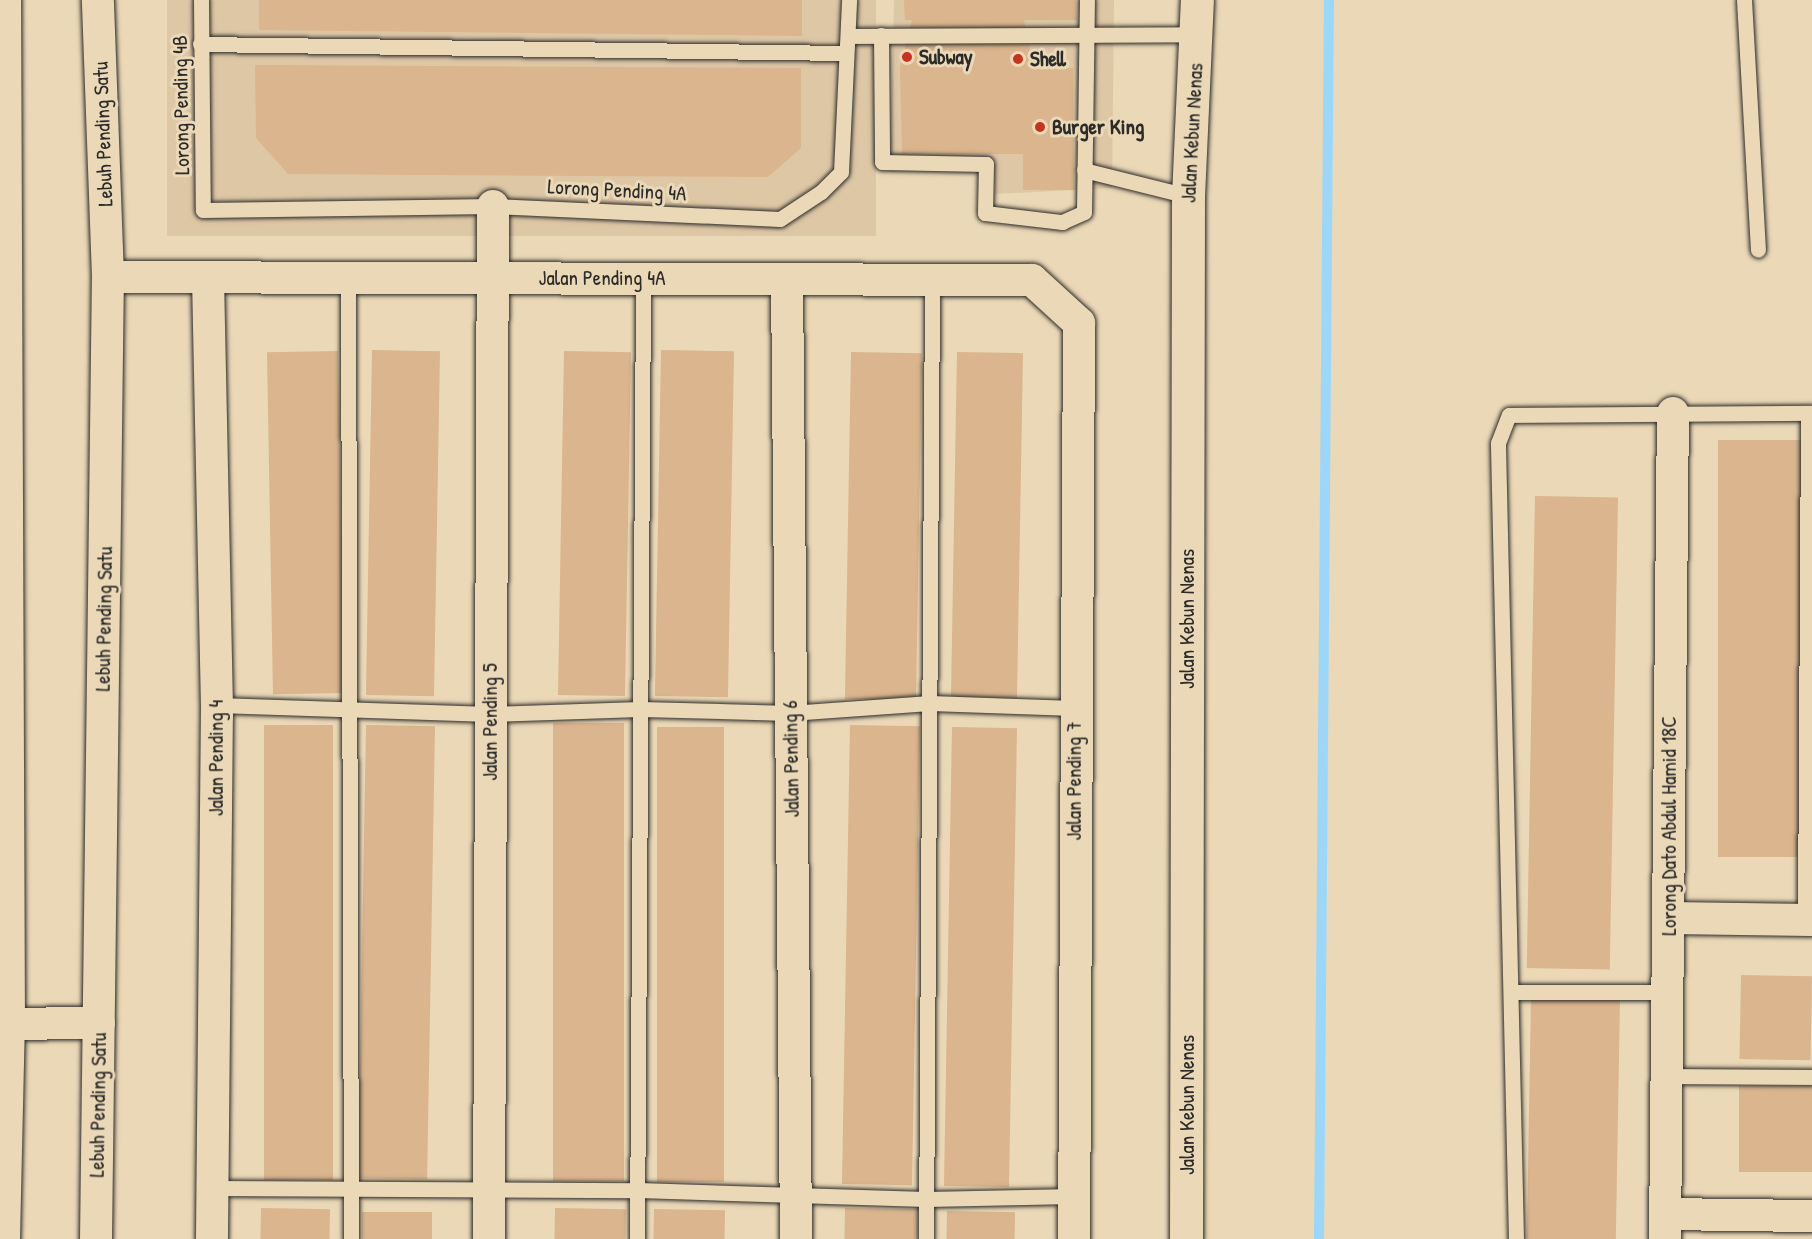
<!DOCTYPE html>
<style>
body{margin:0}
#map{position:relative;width:1812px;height:1239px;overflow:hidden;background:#ead8b6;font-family:"Patrick Hand",sans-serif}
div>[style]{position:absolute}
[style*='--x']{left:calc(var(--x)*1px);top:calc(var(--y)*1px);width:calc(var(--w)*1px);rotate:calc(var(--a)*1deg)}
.built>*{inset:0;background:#dec7a5;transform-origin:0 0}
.stream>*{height:10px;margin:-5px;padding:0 5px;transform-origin:5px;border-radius:5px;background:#9ad7fb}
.building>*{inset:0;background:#dab58d;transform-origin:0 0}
.roads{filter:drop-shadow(0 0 2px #2b2b2b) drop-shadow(0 0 2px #2b2b2b)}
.service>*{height:15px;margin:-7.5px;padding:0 7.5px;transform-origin:7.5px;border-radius:7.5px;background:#ead8b6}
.minor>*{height:32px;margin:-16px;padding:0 16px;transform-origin:16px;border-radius:16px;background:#ead8b6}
.tertiary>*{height:33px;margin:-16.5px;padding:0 16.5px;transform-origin:16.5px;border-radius:16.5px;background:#ead8b6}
.dots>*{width:16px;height:16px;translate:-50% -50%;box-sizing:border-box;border:3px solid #ead8b6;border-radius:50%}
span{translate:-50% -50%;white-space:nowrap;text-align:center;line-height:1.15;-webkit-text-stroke:6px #ead8b6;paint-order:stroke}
.poi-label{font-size:21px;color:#2b2b2b;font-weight:700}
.left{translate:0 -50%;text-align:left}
.street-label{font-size:21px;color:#2b2b2b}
</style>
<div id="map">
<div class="built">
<div style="left:167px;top:0;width:709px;height:236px"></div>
<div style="clip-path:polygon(894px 0,1114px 0,1112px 188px,995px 194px,994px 168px,890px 172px)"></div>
</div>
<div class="stream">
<div style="--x:1319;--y:1239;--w:1239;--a:-89.54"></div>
</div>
<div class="building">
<div style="clip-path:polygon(259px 0,802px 0,802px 36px,259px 30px)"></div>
<div style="clip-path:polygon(904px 0,1076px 0,1077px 20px,1024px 20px,1034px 69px,1073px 68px,1074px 190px,1023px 190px,1023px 154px,902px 154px,900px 67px,912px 20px,905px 20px)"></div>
<div style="clip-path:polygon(255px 65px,801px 68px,801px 148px,768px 177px,288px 174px,256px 138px)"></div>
<div style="left:372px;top:350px;width:68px;height:345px;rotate:1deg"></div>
<div style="left:661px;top:350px;width:73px;height:346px;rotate:1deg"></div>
<div style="left:338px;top:351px;width:342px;height:71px;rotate:89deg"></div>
<div style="left:564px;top:351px;width:67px;height:344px;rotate:1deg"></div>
<div style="left:851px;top:352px;width:71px;height:347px;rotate:1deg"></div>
<div style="left:957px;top:352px;width:66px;height:346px;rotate:1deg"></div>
<div style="left:1718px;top:440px;width:83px;height:417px"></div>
<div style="left:1535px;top:496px;width:83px;height:472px;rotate:1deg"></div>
<div style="left:553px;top:723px;width:71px;height:458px"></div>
<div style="left:264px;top:725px;width:69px;height:455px"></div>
<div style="left:366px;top:725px;width:69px;height:453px;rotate:1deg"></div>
<div style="left:850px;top:725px;width:70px;height:459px;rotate:1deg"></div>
<div style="left:657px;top:727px;width:67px;height:455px"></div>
<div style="left:952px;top:727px;width:65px;height:459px;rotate:1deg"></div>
<div style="left:1741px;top:975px;width:71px;height:84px;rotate:1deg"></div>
<div style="left:1531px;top:998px;width:89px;height:241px;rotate:1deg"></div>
<div style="left:1739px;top:1086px;width:73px;height:86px"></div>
<div style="left:261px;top:1208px;width:69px;height:31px;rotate:1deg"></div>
<div style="left:555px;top:1208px;width:71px;height:31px;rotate:1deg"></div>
<div style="left:845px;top:1208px;width:73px;height:31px;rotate:1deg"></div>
<div style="left:654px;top:1209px;width:71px;height:30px;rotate:1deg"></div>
<div style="left:947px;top:1211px;width:68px;height:28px;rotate:1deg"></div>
<div style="left:362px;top:1212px;width:70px;height:27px"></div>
</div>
<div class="roads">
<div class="service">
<div style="--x:201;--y:0;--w:210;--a:89.5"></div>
<div style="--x:203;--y:210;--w:290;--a:-0.8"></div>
<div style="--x:493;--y:206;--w:287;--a:2.6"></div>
<div style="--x:780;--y:219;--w:49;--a:-33.4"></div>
<div style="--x:821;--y:192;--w:28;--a:-45"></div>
<div style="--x:841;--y:172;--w:172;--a:-87.3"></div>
<div style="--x:1744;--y:0;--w:250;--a:86.8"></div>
<div style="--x:881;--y:35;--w:127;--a:89.5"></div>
<div style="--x:882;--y:162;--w:104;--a:1.1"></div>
<div style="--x:986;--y:164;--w:49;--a:91.2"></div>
<div style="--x:985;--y:213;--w:78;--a:6.7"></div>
<div style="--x:1062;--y:222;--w:24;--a:-24"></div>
<div style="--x:1084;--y:212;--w:212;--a:-89.2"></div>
<div style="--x:848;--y:36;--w:350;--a:-0.3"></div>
<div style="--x:200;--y:44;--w:644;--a:0.8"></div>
<div style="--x:1084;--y:170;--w:107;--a:14"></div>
<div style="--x:348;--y:278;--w:961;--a:89.82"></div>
<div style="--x:217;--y:705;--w:273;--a:1.9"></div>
<div style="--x:490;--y:714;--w:150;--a:-1.9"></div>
<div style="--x:640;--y:709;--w:150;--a:1.5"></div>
<div style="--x:790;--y:713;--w:140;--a:-4.1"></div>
<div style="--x:930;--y:703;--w:144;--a:2"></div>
<div style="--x:1805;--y:920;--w:507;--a:-89.66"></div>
<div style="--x:1513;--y:992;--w:154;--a:0"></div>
<div style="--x:1667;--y:1076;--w:145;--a:0.4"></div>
<div style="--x:213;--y:1188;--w:425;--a:0.3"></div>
<div style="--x:638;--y:1190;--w:288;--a:1.8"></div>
<div style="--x:926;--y:1199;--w:148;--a:-1.2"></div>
<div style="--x:637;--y:1239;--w:960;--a:-89.64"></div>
<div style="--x:926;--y:1239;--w:960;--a:-89.64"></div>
<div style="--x:1516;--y:1239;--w:796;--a:-91.3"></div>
<div style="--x:1498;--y:443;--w:30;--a:-69"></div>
<div style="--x:1509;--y:415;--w:303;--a:-0.4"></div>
</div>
<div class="minor">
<div style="--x:108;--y:277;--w:924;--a:0.19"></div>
<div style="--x:1032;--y:280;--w:64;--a:42.5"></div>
<div style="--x:1079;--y:323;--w:916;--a:90.31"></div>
<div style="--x:208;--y:278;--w:427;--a:88.8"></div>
<div style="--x:217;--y:705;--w:534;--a:90.54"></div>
<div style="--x:787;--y:279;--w:960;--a:89.46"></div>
<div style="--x:1668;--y:918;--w:144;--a:0.8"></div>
<div style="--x:0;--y:1024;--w:99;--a:-0.6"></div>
<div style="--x:1665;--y:1214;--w:147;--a:0.8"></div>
<div style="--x:4;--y:1239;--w:215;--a:-88.7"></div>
<div style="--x:9;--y:1024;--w:1024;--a:-90.22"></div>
<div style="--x:96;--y:1239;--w:962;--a:-89.29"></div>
<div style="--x:108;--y:277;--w:277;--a:-92.1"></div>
<div style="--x:489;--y:1239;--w:1033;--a:-89.78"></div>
<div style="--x:1665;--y:1239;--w:826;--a:-89.45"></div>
</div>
<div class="tertiary">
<div style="--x:1186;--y:1239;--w:1043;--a:-89.89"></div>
<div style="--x:1188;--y:196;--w:196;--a:-87.4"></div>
</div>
</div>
<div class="dots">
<div style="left:907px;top:57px;background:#c8321e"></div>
<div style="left:1018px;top:59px;background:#c8321e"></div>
<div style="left:1040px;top:127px;background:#c8321e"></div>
</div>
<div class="poi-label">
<span class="left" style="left:919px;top:57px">Subway</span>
<span class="left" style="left:1030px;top:59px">Shell</span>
<span class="left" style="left:1052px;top:127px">Burger King</span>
</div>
<div class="street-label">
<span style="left:181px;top:105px;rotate:-91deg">Lorong Pending 4B</span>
<span style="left:1192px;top:133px;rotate:-87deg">Jalan Kebun Nenas</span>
<span style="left:103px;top:134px;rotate:-92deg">Lebuh Pending Satu</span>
<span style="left:617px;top:190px;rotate:3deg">Lorong Pending 4A</span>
<span style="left:602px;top:278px">Jalan Pending 4A</span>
<span style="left:104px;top:619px;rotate:-89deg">Lebuh Pending Satu</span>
<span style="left:1187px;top:619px;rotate:-90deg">Jalan Kebun Nenas</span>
<span style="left:490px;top:722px;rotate:-90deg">Jalan Pending 5</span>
<span style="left:216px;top:758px;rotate:-90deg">Jalan Pending 4</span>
<span style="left:791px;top:759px;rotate:-91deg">Jalan Pending 6</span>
<span style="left:1074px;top:781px;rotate:-90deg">Jalan Pending 7</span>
<span style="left:1669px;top:826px;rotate:-90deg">Lorong Dato Abdul Hamid 18C</span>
<span style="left:98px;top:1105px;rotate:-89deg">Lebuh Pending Satu</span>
<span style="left:1187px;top:1105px;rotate:-90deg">Jalan Kebun Nenas</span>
</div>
</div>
